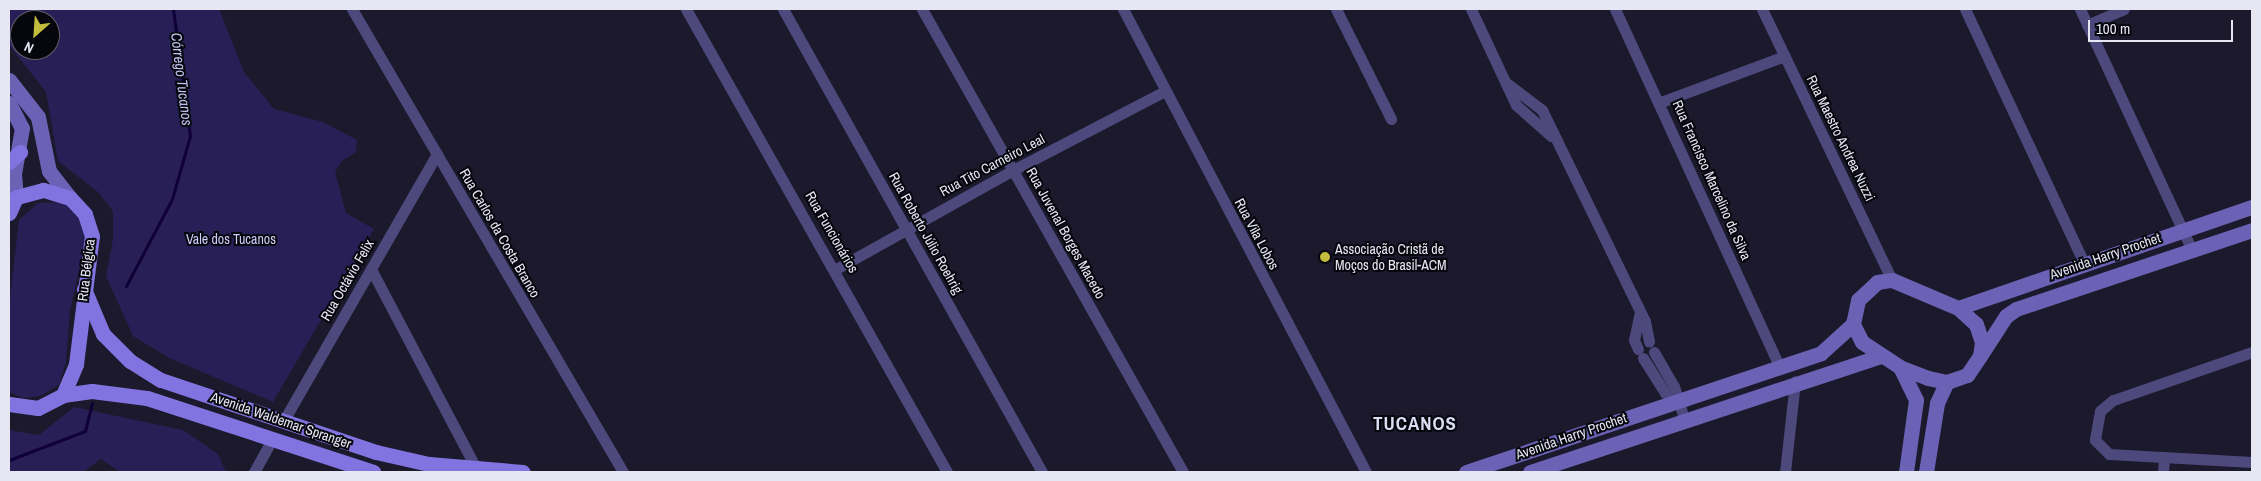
<!DOCTYPE html>
<meta charset="utf-8">
<style>
body{margin:0}
#map{position:relative;width:2261px;height:481px;overflow:hidden;background:#1b192b;font-family:"Archivo Narrow",sans-serif}
div>[style]{position:absolute}
[style*='--x']{left:calc(var(--x)*1px);top:calc(var(--y)*1px);width:calc(var(--w)*1px);rotate:calc(var(--a)*1deg)}
.green>*{inset:0;background:#291f57}
.stream>*{height:3px;margin:-1.5px;padding:0 1.5px;transform-origin:1.5px;border-radius:1.5px;background:#0f0035}
.street>*{height:11px;margin:-5.5px;padding:0 5.5px;transform-origin:5.5px;border-radius:5.5px;background:#4e497d}
.secondary>*{height:15px;margin:-7.5px;padding:0 7.5px;transform-origin:7.5px;border-radius:7.5px;background:#6b62b5}
.primary>*{height:15px;margin:-7.5px;padding:0 7.5px;transform-origin:7.5px;border-radius:7.5px;background:#8274e0}
.dots>*{width:14px;height:14px;translate:-50% -50%;box-sizing:border-box;border:2px solid #06060d;border-radius:50%}
span{translate:-50% -50%;white-space:nowrap;text-align:center;line-height:1.15;-webkit-text-stroke:4px #06060d;paint-order:stroke}
.street-label{font-size:14px;color:#e7e6f3}
.park-label{font-size:14px;color:#cdcbf8}
.poi-label{font-size:14px;color:#e7e6f3}
.left{translate:0 -50%;text-align:left}
.water-label{font-size:15px;color:#c1c0ec;font-style:italic}
.district-label{font-size:19px;color:#dcdcf5;font-weight:700;letter-spacing:1px}
.frame{position:absolute;inset:0;border:10px solid #e7e6f3;pointer-events:none}
.north{position:absolute;left:10px;top:10px;width:50px;height:50px;box-sizing:border-box;background:#06060d;border:1px solid #606069;border-radius:50%;rotate:206deg;font-size:14px;font-weight:700;line-height:20px;text-align:center;color:#e7e6f3}
.north::after{content:'';display:block;margin:auto;width:18px;height:22px;background:#c3bd3e;clip-path:polygon(50% 0,100% 100%,50% 72%,0 100%)}
.scale{position:absolute;left:2088px;top:20px;width:145px;height:22px;box-sizing:border-box;border:2px solid #e7e6f3;border-top:0;padding-left:6px;font-size:15px;line-height:18px;white-space:nowrap;color:#e7e6f3;-webkit-text-stroke:4px #06060d;paint-order:stroke}
</style>
<div id="map">
<div class="green">
<div style="clip-path:polygon(evenodd,9px 9px,219px 9px,244px 72px,274px 109px,323px 122px,357px 140px,356px 152px,342px 161px,335px 172px,346px 213px,374px 229px,273px 402px,169px 358px,133px 336px,106px 276px,113px 239px,113px 211px,98px 192px,58px 161px,46px 92px,9px 45px,9px 9px,20px 20px,50px 20px,50px 50px,20px 50px,20px 20px)"></div>
<div style="clip-path:polygon(64px 202px,85px 220px,85px 245px,70px 310px,66px 362px,59px 385px,40px 396px,23px 398px,9px 392px,9px 307px,19px 220px,38px 203px)"></div>
<div style="clip-path:polygon(74px 407px,183px 430px,218px 454px,226px 472px,120px 472px,101px 459px,83px 472px,9px 472px,9px 430px,39px 435px)"></div>
</div>
<div class="stream">
<div style="--x:126;--y:286;--w:98;--a:-62.1"></div>
<div style="--x:172;--y:199;--w:66;--a:-74.1"></div>
<div style="--x:190;--y:136;--w:128;--a:-97.6"></div>
<div style="--x:9;--y:460;--w:81;--a:-20.9"></div>
<div style="--x:85;--y:431;--w:29;--a:-76"></div>
</div>
<div class="street">
<div style="--x:352;--y:9;--w:536;--a:59.66"></div>
<div style="--x:686;--y:9;--w:531;--a:60.59"></div>
<div style="--x:783;--y:9;--w:531;--a:60.78"></div>
<div style="--x:922;--y:9;--w:531;--a:60.59"></div>
<div style="--x:1123;--y:9;--w:523;--a:62.31"></div>
<div style="--x:1336;--y:9;--w:123;--a:63.4"></div>
<div style="--x:1471;--y:9;--w:106;--a:64.9"></div>
<div style="--x:1516;--y:105;--w:47;--a:41.5"></div>
<div style="--x:1615;--y:9;--w:393;--a:65.3"></div>
<div style="--x:1762;--y:9;--w:301;--a:64.4"></div>
<div style="--x:1965;--y:9;--w:280;--a:64.9"></div>
<div style="--x:2080;--y:9;--w:266;--a:65.1"></div>
<div style="--x:2087;--y:25;--w:40;--a:-23.4"></div>
<div style="--x:1508;--y:84;--w:43;--a:37.4"></div>
<div style="--x:1542;--y:110;--w:235;--a:64"></div>
<div style="--x:1645;--y:321;--w:21;--a:79"></div>
<div style="--x:1661;--y:102;--w:132;--a:-20.4"></div>
<div style="--x:371;--y:269;--w:229;--a:62.2"></div>
<div style="--x:836;--y:269;--w:203;--a:-29.2"></div>
<div style="--x:1013;--y:170;--w:171;--a:-27.5"></div>
<div style="--x:1638;--y:349;--w:10;--a:-114"></div>
<div style="--x:1634;--y:340;--w:29;--a:-78"></div>
<div style="--x:1654;--y:352;--w:39;--a:60"></div>
<div style="--x:1674;--y:386;--w:34;--a:73"></div>
<div style="--x:2252;--y:352;--w:147;--a:160.9"></div>
<div style="--x:2113;--y:400;--w:17;--a:140"></div>
<div style="--x:2100;--y:411;--w:29;--a:100"></div>
<div style="--x:2095;--y:440;--w:20;--a:45"></div>
<div style="--x:2109;--y:454;--w:143;--a:3.2"></div>
<div style="--x:1643;--y:358;--w:41;--a:57.8"></div>
<div style="--x:1665;--y:393;--w:13;--a:32"></div>
<div style="--x:284;--y:420;--w:307;--a:-60.1"></div>
<div style="--x:254;--y:472;--w:38;--a:-61"></div>
<div style="--x:1785;--y:472;--w:91;--a:-83.7"></div>
<div style="--x:2163;--y:472;--w:15;--a:-86"></div>
</div>
<div class="secondary">
<div style="--x:9;--y:80;--w:47;--a:51.9"></div>
<div style="--x:38;--y:117;--w:55;--a:78.5"></div>
<div style="--x:49;--y:171;--w:34;--a:52"></div>
<div style="--x:9;--y:103;--w:28;--a:63"></div>
<div style="--x:22;--y:128;--w:47;--a:99.9"></div>
<div style="--x:14;--y:174;--w:23;--a:85"></div>
<div style="--x:1892;--y:280;--w:72;--a:23"></div>
<div style="--x:1958;--y:308;--w:24;--a:42"></div>
<div style="--x:1976;--y:324;--w:20;--a:72"></div>
<div style="--x:1982;--y:343;--w:13;--a:99"></div>
<div style="--x:1980;--y:356;--w:23;--a:124"></div>
<div style="--x:1967;--y:375;--w:21;--a:161"></div>
<div style="--x:1947;--y:382;--w:19;--a:-168"></div>
<div style="--x:1928;--y:378;--w:30;--a:-159"></div>
<div style="--x:1900;--y:367;--w:45;--a:-146.7"></div>
<div style="--x:1862;--y:342;--w:20;--a:-117"></div>
<div style="--x:1853;--y:324;--w:25;--a:-78"></div>
<div style="--x:1858;--y:300;--w:26;--a:-43"></div>
<div style="--x:1877;--y:282;--w:15;--a:-8"></div>
<div style="--x:1958;--y:308;--w:311;--a:-19"></div>
<div style="--x:1980;--y:356;--w:48;--a:-57"></div>
<div style="--x:2006;--y:316;--w:12;--a:-35"></div>
<div style="--x:2016;--y:309;--w:249;--a:-18.5"></div>
<div style="--x:1900;--y:367;--w:37;--a:64"></div>
<div style="--x:1916;--y:400;--w:73;--a:97.9"></div>
<div style="--x:1466;--y:472;--w:374;--a:-18.5"></div>
<div style="--x:1821;--y:353;--w:43;--a:-42.2"></div>
<div style="--x:1530;--y:472;--w:370;--a:-18.3"></div>
<div style="--x:1926;--y:472;--w:70;--a:-80.9"></div>
<div style="--x:1937;--y:403;--w:23;--a:-65"></div>
</div>
<div class="primary">
<div style="--x:9;--y:162;--w:15;--a:-42"></div>
<div style="--x:9;--y:213;--w:17;--a:-66"></div>
<div style="--x:84;--y:289;--w:49;--a:67.1"></div>
<div style="--x:103;--y:334;--w:38;--a:45"></div>
<div style="--x:130;--y:361;--w:36;--a:32"></div>
<div style="--x:161;--y:380;--w:227;--a:18.5"></div>
<div style="--x:376;--y:452;--w:54;--a:12.8"></div>
<div style="--x:429;--y:464;--w:94;--a:4.9"></div>
<div style="--x:63;--y:395;--w:29;--a:-8"></div>
<div style="--x:92;--y:391;--w:55;--a:7.3"></div>
<div style="--x:147;--y:398;--w:238;--a:18.1"></div>
<div style="--x:9;--y:404;--w:29;--a:8"></div>
<div style="--x:38;--y:408;--w:28;--a:-27"></div>
<div style="--x:63;--y:395;--w:34;--a:-67"></div>
<div style="--x:76;--y:364;--w:129;--a:-82.9"></div>
<div style="--x:92;--y:236;--w:23;--a:-108"></div>
<div style="--x:85;--y:214;--w:22;--a:-133"></div>
<div style="--x:70;--y:198;--w:28;--a:-163"></div>
<div style="--x:43;--y:190;--w:28;--a:165"></div>
</div>
<div class="dots">
<div style="left:1325px;top:257px;background:#c3bd3e"></div>
</div>
<div class="street-label">
<span style="left:1841px;top:138px;rotate:64deg">Rua Maestro Andrea Nuzzi</span>
<span style="left:992px;top:165px;rotate:-28deg">Rua Tito Carneiro Leal</span>
<span style="left:1712px;top:180px;rotate:66deg">Rua Francisco Marcelino da Silva</span>
<span style="left:832px;top:232px;rotate:60deg">Rua Funcionários</span>
<span style="left:500px;top:233px;rotate:60deg">Rua Carlos da Costa Branco</span>
<span style="left:926px;top:233px;rotate:61deg">Rua Roberto Júlio Roehrig</span>
<span style="left:1066px;top:233px;rotate:61deg">Rua Juvenal Borges Macedo</span>
<span style="left:1257px;top:234px;rotate:62deg">Rua Vila Lobos</span>
<span style="left:2105px;top:256px;rotate:-19deg">Avenida Harry Prochet</span>
<span style="left:86px;top:270px;rotate:-83deg">Rua Bélgica</span>
<span style="left:347px;top:280px;rotate:-60deg">Rua Octávio Felix</span>
<span style="left:281px;top:420px;rotate:19deg">Avenida Waldemar Spranger</span>
<span style="left:1571px;top:436px;rotate:-19deg">Avenida Harry Prochet</span>
</div>
<div class="park-label">
<span style="left:231px;top:239px">Vale dos Tucanos</span>
</div>
<div class="poi-label">
<span class="left" style="left:1335px;top:257px">Associação Cristã de<br>Moços do Brasil-ACM</span>
</div>
<div class="water-label">
<span style="left:182px;top:79px;rotate:83deg">Córrego Tucanos</span>
</div>
<div class="district-label">
<span style="left:1415px;top:424px">TUCANOS</span>
</div>
<div class="frame"></div>
<div class="north">N</div>
<div class="scale">100 m</div>
</div>
